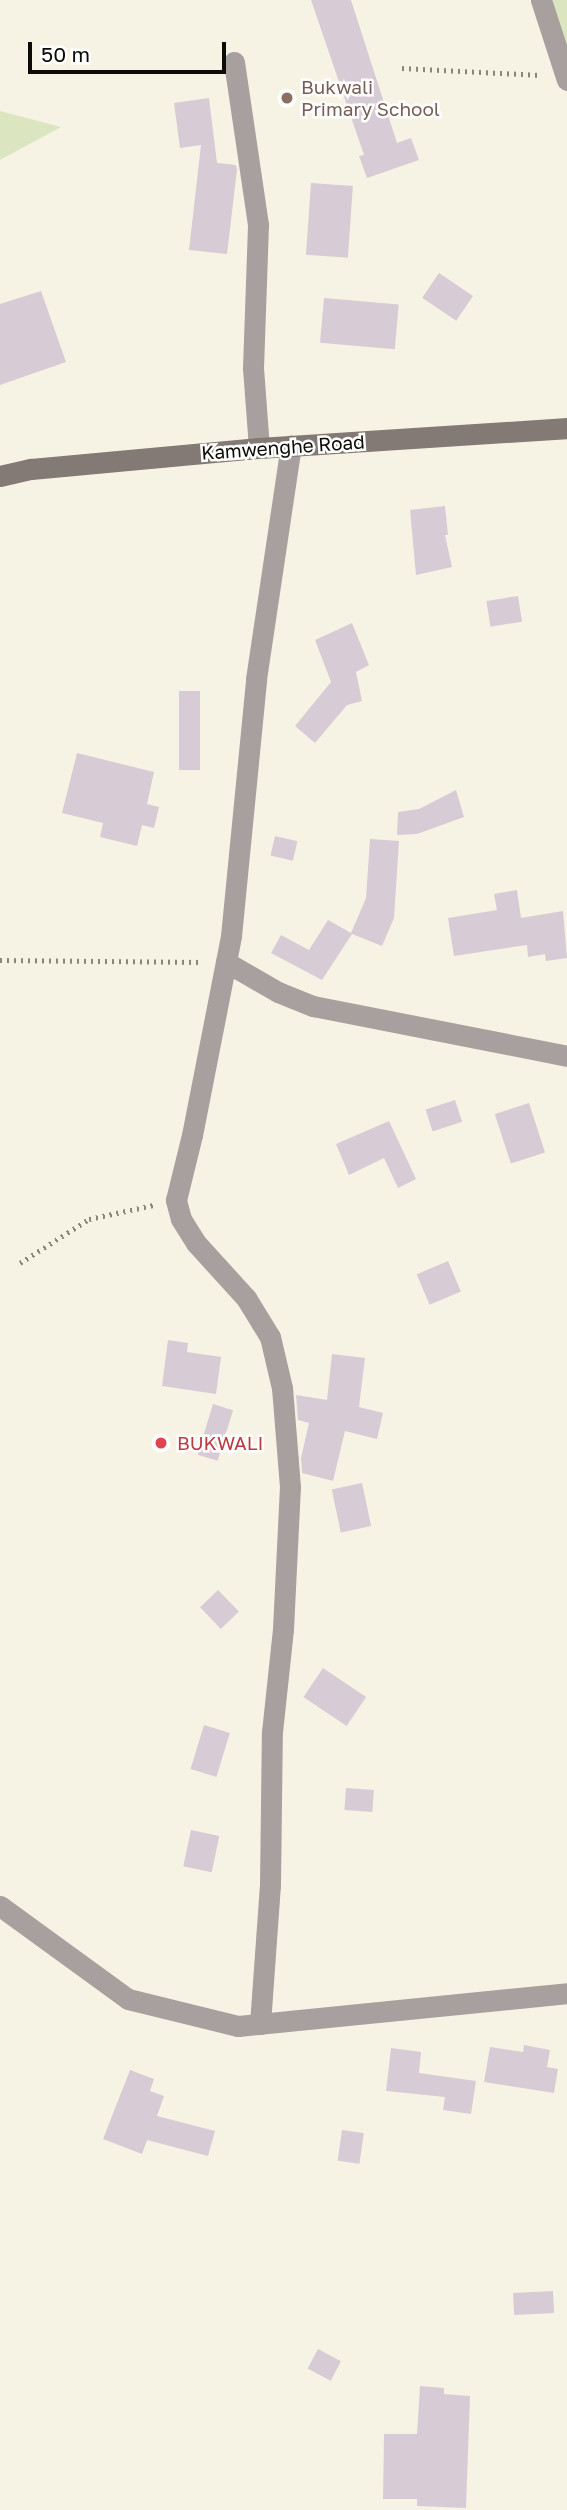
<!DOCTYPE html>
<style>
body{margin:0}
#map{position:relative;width:567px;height:2510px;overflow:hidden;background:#f7f3e4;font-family:"Golos Text",sans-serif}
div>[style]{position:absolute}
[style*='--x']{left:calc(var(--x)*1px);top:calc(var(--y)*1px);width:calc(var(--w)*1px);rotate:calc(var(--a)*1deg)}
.green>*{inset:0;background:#dbe6c0}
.building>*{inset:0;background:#d7cbd6;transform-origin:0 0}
.path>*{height:4.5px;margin-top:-2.25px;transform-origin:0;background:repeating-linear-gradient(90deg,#89867c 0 2px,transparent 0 7px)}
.street>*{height:21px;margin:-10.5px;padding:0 10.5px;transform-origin:10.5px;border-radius:10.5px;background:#a7a09e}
.secondary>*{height:21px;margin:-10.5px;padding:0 10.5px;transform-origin:10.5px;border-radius:10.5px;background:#837975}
.dots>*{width:19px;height:19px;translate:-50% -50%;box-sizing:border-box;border:4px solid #fff;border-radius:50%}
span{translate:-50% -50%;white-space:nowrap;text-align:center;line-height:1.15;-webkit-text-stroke:5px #fff;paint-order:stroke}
.education-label{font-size:19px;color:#785e54}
.left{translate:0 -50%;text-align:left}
.street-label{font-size:19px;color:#0d0b07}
.health-label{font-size:19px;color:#be3a42}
.scale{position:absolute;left:28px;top:42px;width:198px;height:32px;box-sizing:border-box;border:4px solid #0d0b07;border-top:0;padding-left:9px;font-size:21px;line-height:24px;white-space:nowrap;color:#0d0b07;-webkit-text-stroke:5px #fff;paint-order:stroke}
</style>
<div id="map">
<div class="green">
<div style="clip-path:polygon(531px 0,567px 0,567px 75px,557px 80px)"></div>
<div style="clip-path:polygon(0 111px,61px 127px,0 160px)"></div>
</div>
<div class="building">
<div style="clip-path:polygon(311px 0,351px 0,397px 143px,411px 138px,419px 160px,367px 178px,359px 156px,364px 155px)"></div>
<div style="clip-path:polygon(209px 98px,217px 163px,236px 165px,237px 170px,227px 254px,189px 250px,201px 145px,180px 148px,174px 103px)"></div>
<div style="left:311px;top:183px;width:42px;height:72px;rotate:4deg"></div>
<div style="left:439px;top:273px;width:41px;height:30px;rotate:34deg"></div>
<div style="clip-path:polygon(41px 291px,66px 362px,0 385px,0 304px)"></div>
<div style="left:324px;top:298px;width:75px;height:45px;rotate:5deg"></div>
<div style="clip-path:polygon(445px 506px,448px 535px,445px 535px,452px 567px,416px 575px,410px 510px)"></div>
<div style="left:518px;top:596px;width:26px;height:32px;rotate:81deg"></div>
<div style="clip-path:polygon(352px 623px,369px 665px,356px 672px,362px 701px,347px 705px,315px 743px,295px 726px,331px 682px,315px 640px)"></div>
<div style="left:179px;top:691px;width:21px;height:79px"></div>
<div style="clip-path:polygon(77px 753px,154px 772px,147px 804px,159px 807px,154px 828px,142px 825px,137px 846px,100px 837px,103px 823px,62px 813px)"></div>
<div style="clip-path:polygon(456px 790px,464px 817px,417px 834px,397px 835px,398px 812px,419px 809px)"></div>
<div style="left:275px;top:836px;width:23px;height:20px;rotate:13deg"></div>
<div style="clip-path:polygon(370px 839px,399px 841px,394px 918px,382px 946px,352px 934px,322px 980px,271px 953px,281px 935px,309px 950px,328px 920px,351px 933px,366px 898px)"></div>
<div style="clip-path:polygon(517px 890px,521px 918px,563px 911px,567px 958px,546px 961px,545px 954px,528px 957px,527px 945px,454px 956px,448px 918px,497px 910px,494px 894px)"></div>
<div style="left:455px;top:1100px;width:23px;height:31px;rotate:72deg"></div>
<div style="left:529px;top:1103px;width:52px;height:36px;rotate:72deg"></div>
<div style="clip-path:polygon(389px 1121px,416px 1179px,398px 1188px,384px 1158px,349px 1175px,336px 1144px)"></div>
<div style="left:448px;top:1261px;width:33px;height:34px;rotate:67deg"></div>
<div style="clip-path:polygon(168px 1340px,188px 1343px,187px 1352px,221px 1357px,216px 1394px,162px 1386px)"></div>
<div style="clip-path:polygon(332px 1354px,365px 1358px,359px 1407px,383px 1413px,377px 1439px,345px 1431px,333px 1481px,302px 1473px,301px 1458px,309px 1423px,298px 1420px,296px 1395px,327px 1400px)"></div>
<div style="left:213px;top:1404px;width:21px;height:53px;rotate:17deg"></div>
<div style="left:362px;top:1483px;width:44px;height:31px;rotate:78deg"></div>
<div style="left:218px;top:1590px;width:30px;height:25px;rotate:46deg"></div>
<div style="left:323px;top:1668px;width:52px;height:35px;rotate:34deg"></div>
<div style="left:204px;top:1725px;width:27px;height:46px;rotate:17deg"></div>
<div style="left:346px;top:1788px;width:28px;height:22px;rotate:4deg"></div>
<div style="left:191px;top:1830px;width:29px;height:37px;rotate:12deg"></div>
<div style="clip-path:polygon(524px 2045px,550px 2050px,547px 2067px,558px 2069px,554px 2093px,484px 2082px,490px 2047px,523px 2052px)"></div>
<div style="clip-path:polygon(391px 2048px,421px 2052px,419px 2073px,476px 2081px,471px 2114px,443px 2110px,445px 2097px,386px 2091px)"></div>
<div style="clip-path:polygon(130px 2070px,154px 2079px,150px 2091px,164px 2096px,157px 2116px,215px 2131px,208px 2156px,147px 2140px,142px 2154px,103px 2139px)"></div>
<div style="left:342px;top:2130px;width:22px;height:31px;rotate:8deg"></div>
<div style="left:553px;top:2291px;width:22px;height:40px;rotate:87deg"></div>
<div style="left:318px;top:2349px;width:26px;height:22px;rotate:28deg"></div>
<div style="clip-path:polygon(420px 2386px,444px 2388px,444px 2394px,470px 2396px,466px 2508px,417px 2506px,417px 2499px,383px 2499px,384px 2434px,417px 2434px)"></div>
</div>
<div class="path">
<div style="--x:402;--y:68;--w:138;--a:2.9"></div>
<div style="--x:0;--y:960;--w:202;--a:0.6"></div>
<div style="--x:20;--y:1263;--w:82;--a:-32.5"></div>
<div style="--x:89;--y:1219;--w:66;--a:-12.2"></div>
</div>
<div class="street">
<div style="--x:541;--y:0;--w:84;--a:72"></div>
<div style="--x:234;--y:62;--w:165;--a:81.6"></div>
<div style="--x:258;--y:225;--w:143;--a:92"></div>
<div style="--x:253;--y:368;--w:80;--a:85.7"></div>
<div style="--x:226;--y:962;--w:60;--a:30"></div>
<div style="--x:278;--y:992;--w:38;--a:22"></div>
<div style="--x:313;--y:1006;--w:259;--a:11.1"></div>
<div style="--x:0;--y:1906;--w:158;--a:36"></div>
<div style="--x:128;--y:1999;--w:113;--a:13.8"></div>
<div style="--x:238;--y:2026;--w:331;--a:-5.7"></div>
<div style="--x:260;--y:2024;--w:139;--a:-85.9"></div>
<div style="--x:270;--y:1885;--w:153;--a:-89.3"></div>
<div style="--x:272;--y:1732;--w:104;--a:-83.9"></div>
<div style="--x:283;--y:1629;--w:142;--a:-87.2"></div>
<div style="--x:290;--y:1487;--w:99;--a:-94.6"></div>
<div style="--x:282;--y:1388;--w:52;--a:-103.2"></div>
<div style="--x:270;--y:1337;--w:46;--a:-121.6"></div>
<div style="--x:246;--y:1298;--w:74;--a:-132.3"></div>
<div style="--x:196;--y:1243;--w:28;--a:-122"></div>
<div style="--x:181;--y:1219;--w:20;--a:-105"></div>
<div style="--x:176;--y:1200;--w:67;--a:-76.2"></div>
<div style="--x:192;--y:1135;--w:203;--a:-78.9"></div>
<div style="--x:231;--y:936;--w:258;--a:-84.4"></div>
<div style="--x:256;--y:679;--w:236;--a:-81.5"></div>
</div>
<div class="secondary">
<div style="--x:0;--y:476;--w:32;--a:-13"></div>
<div style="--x:31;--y:469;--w:229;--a:-5.3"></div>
<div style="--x:259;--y:448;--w:309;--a:-3.7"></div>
</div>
<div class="dots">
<div style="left:287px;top:98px;background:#8d6e63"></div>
<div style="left:161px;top:1443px;background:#e0444e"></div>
</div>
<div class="education-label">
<span class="left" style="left:301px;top:98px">Bukwali<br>Primary School</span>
</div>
<div class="street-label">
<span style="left:283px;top:447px;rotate:-4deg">Kamwenghe Road</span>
</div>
<div class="health-label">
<span class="left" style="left:177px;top:1443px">BUKWALI</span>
</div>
<div class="scale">50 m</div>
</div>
